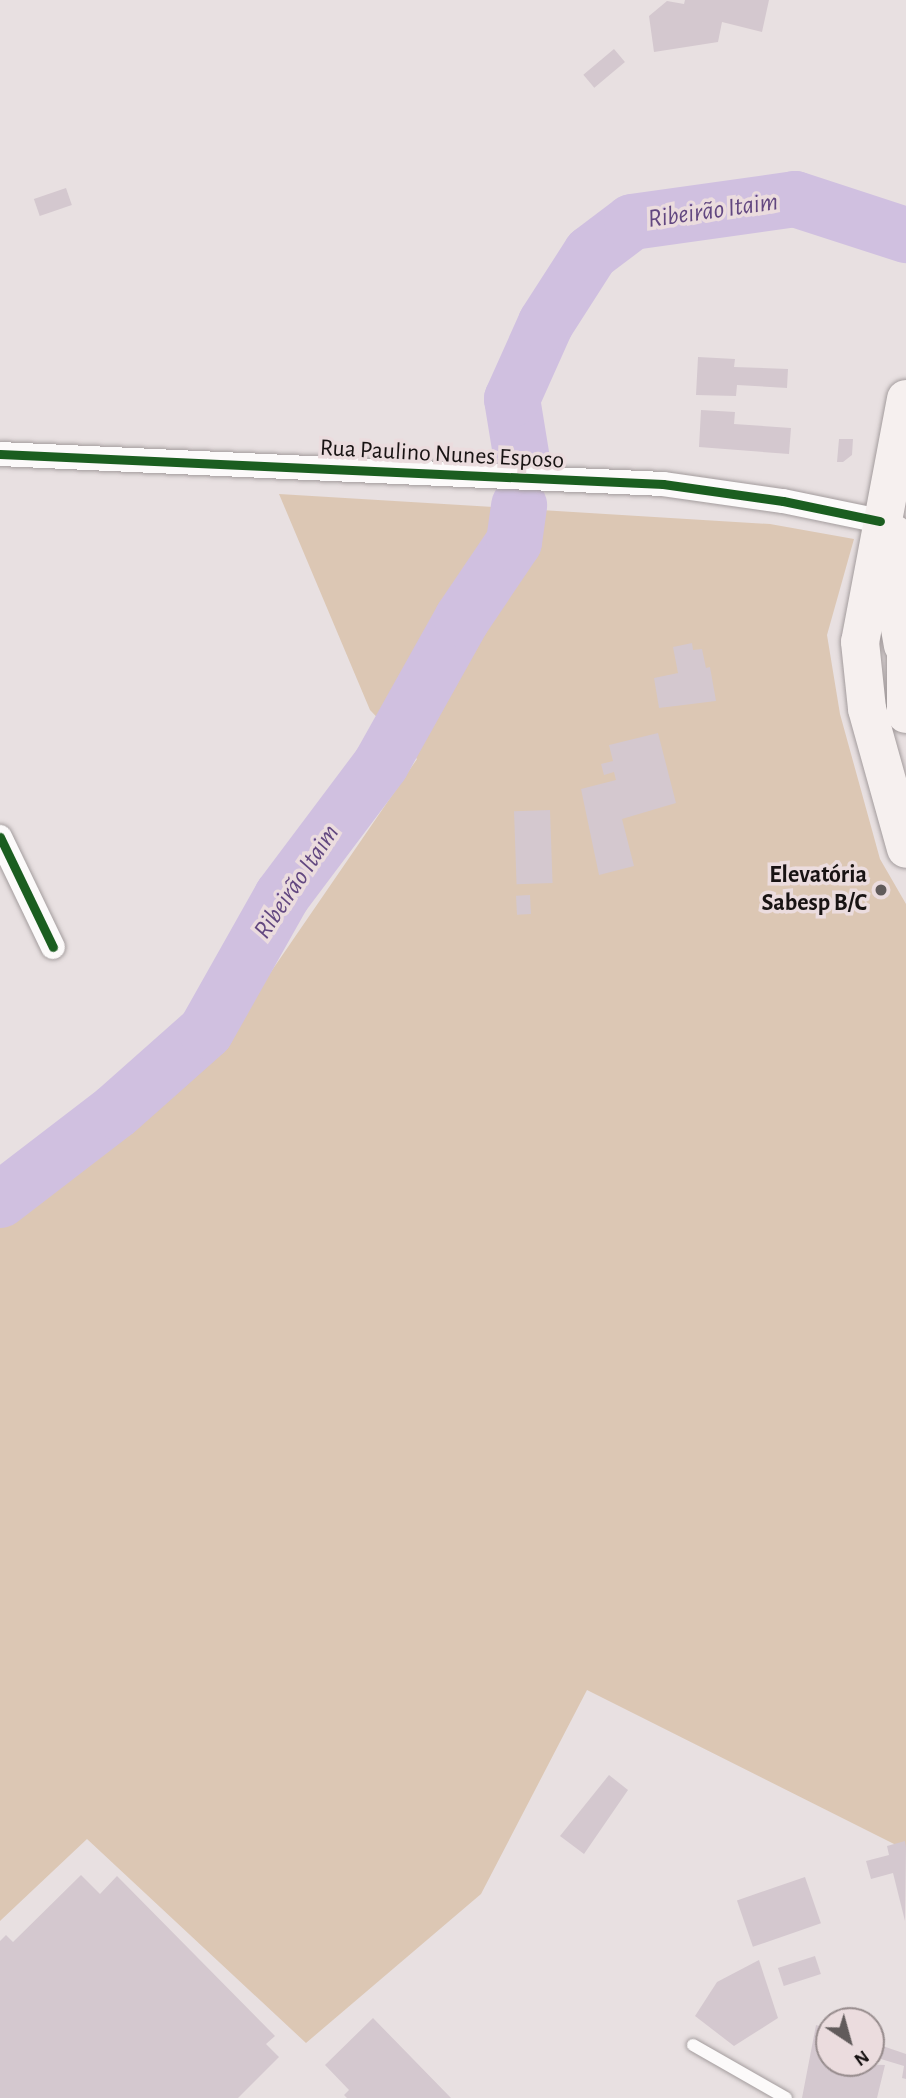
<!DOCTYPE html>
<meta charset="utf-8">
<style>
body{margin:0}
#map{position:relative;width:906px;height:2098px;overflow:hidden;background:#e8e0e1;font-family:"Alegreya Sans",sans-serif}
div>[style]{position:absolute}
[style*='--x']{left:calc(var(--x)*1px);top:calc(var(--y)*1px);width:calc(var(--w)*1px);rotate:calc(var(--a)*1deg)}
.green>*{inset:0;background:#dcc7b4}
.river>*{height:56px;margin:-28px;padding:0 28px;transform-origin:28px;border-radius:28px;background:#d0c0e0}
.building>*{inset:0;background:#d4c8cf;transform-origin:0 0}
.roads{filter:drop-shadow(0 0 2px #a39c9d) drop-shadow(0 0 2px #a39c9d)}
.service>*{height:12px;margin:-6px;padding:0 6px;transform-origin:6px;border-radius:6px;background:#fcfafa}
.minor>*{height:24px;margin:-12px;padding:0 12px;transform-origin:12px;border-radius:12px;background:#fcfafa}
.primary>*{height:38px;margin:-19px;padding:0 19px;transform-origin:19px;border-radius:19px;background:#f6f0ef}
.cycleway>*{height:9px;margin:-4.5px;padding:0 4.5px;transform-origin:4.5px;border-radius:4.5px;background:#1b5e20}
.dots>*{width:19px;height:19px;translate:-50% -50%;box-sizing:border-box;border:4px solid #ebdcde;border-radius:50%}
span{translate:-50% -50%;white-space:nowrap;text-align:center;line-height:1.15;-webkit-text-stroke:7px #ebdcde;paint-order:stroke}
.street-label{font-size:24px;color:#181313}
.poi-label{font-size:24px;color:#181313;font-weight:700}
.right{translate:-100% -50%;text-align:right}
.water-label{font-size:26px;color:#624780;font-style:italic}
.north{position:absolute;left:815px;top:2007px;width:70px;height:70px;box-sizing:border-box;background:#ebdcde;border:2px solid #978c8d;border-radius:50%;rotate:144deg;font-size:19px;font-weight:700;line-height:28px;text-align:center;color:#181313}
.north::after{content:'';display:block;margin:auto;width:24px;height:32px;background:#615b5b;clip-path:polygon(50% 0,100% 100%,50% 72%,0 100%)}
</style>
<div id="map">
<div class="green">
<div style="clip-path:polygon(279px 494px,770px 524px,854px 539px,827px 635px,840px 714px,880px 859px,906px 904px,906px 1850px,587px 1690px,481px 1894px,306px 2043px,87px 1839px,0 1921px,0 1228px,222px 1043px,417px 759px,370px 710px)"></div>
</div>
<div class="river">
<div style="--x:523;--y:466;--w:68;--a:-99.3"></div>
<div style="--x:512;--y:399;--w:83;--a:-65.9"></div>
<div style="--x:546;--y:323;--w:83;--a:-57.3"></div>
<div style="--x:591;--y:253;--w:51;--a:-37.1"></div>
<div style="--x:632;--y:222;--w:165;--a:-8"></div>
<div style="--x:795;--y:199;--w:117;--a:18"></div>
<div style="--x:0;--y:1200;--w:146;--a:-37.5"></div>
<div style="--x:116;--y:1111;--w:120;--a:-41.6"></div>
<div style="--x:206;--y:1031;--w:155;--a:-60.6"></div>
<div style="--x:282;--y:896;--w:165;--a:-53.1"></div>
<div style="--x:381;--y:764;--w:166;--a:-60.8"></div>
<div style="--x:462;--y:619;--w:93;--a:-56"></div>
<div style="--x:514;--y:542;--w:37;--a:-82"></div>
</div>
<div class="building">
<div style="clip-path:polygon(685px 0,769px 0,762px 32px,722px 22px,718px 42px,654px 52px,649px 16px,667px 1px,684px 4px)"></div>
<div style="left:614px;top:49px;width:17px;height:40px;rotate:50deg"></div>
<div style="left:66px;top:188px;width:18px;height:34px;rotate:71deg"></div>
<div style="clip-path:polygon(698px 357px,735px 359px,734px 367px,788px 369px,787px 388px,737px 385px,736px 396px,696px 395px)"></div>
<div style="clip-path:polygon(701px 410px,735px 412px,734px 424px,791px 428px,789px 454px,699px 447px)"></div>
<div style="clip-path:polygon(839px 439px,853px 439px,852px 455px,843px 462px,837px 462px)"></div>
<div style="clip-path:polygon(692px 643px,693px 650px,702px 649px,706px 668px,710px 667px,716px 701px,659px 708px,654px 678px,678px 673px,673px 647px)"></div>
<div style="clip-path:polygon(658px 733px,676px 803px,622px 819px,634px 866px,599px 875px,581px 789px,616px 780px,614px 772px,604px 775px,601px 764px,613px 761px,609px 745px)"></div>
<div style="left:550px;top:810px;width:73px;height:36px;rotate:88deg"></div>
<div style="left:530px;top:895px;width:19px;height:14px;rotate:87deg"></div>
<div style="clip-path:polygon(609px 1775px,628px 1790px,584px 1854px,560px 1836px)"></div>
<div style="clip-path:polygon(905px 1841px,906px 1847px,905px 1921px,893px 1873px,871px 1879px,866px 1861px,889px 1855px,887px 1846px)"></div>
<div style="clip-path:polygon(81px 1875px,100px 1894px,117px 1876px,275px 2036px,266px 2044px,279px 2057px,238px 2098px,0 2098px,0 1941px,6px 1935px,13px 1942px)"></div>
<div style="left:805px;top:1877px;width:49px;height:72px;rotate:71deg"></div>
<div style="left:815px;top:1956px;width:19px;height:39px;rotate:72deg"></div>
<div style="clip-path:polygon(759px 1960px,778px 2018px,734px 2046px,695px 2016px,717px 1982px)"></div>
<div style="clip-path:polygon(373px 2018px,451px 2098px,347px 2098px,344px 2095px,349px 2090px,325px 2065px)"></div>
<div style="clip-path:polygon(816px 2025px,829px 2029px,829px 2063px,885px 2065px,877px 2098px,802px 2098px)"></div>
<div style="clip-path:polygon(871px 2042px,906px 2054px,906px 2079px,902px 2078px,904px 2066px,871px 2056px)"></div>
</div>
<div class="roads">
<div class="service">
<div style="--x:693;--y:2045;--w:107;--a:29.7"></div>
</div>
<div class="minor">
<div style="--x:0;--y:454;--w:664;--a:2.59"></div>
<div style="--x:663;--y:484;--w:121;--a:8.1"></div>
<div style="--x:783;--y:501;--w:99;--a:11.7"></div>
<div style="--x:0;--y:837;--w:122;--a:64.3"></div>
</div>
<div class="primary">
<div style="--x:906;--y:399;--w:247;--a:100.7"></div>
<div style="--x:860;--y:642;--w:67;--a:84"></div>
<div style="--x:867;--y:709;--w:145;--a:74.4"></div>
<div style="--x:894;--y:534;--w:72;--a:88.4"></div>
<div style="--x:896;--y:606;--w:40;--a:80"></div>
<div style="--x:906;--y:630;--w:84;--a:90"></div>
</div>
</div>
<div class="cycleway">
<div style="--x:0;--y:454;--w:664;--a:2.59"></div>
<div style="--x:663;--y:484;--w:121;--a:8.1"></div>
<div style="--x:783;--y:501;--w:99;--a:11.7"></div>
<div style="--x:0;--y:837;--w:122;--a:64.3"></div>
</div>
<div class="dots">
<div style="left:881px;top:890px;background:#615b5b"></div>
</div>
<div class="street-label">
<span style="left:442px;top:455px;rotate:3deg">Rua Paulino Nunes Esposo</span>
</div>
<div class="poi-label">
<span class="right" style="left:867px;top:890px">Elevatória<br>Sabesp B/C</span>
</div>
<div class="water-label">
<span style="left:713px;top:211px;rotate:-8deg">Ribeirão Itaim</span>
<span style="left:297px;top:882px;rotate:-56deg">Ribeirão Itaim</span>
</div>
<div class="north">N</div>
</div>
